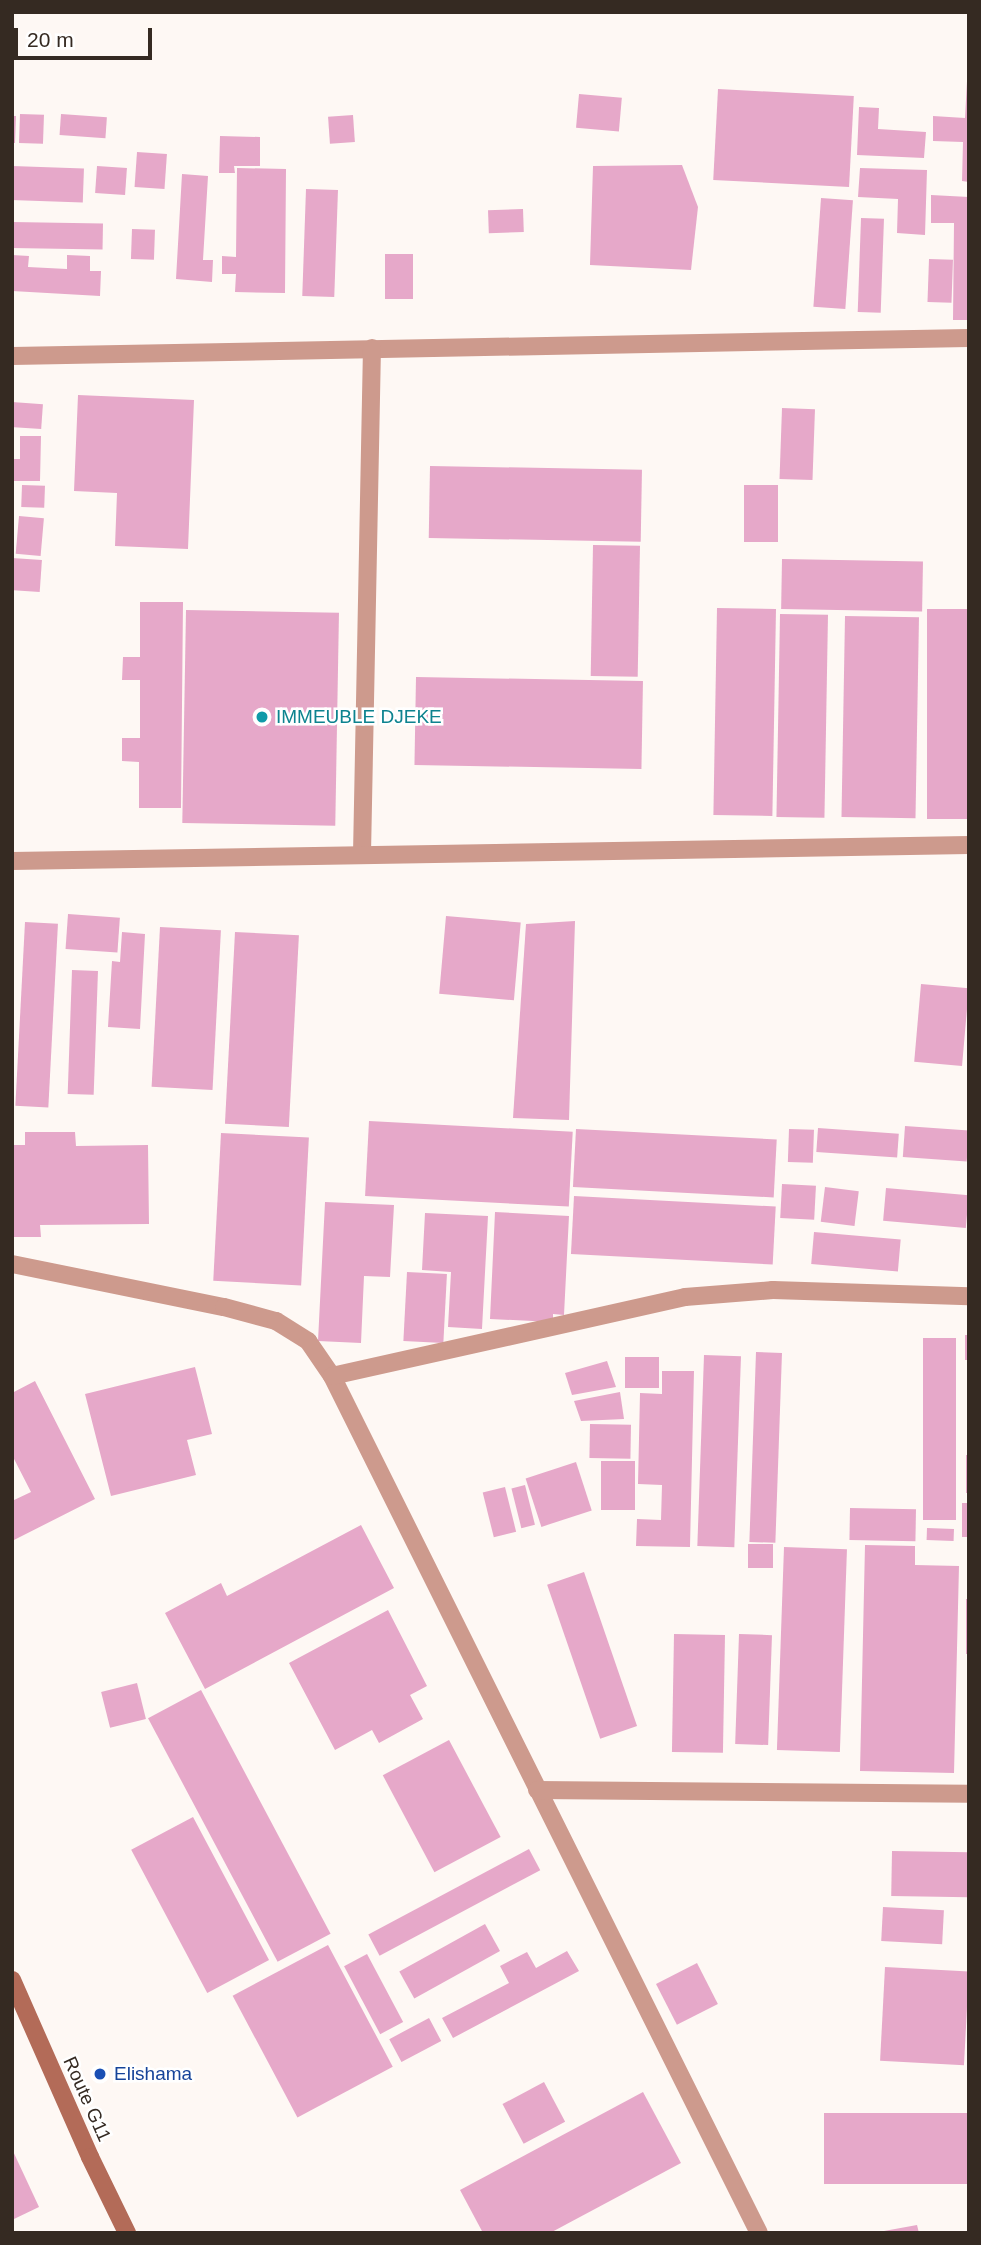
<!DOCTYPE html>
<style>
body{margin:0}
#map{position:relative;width:981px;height:2245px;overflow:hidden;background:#fef8f4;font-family:Arial,sans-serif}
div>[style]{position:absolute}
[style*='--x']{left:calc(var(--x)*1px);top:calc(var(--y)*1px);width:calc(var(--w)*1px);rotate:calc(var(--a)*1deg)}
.building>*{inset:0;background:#e6a8c9;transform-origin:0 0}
.street>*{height:18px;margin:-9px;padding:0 9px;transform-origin:9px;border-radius:9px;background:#cd9a8d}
.secondary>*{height:18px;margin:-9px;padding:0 9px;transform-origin:9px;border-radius:9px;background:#b36b58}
.dots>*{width:19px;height:19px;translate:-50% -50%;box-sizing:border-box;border:4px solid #fff;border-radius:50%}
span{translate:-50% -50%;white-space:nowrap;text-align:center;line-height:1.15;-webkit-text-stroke:5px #fff;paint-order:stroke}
.culture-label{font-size:19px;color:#0d838f}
.left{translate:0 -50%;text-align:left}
.transit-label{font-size:19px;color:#164399}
.street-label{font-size:19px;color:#352a22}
.frame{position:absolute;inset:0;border:14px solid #352a22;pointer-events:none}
.scale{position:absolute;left:14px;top:28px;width:138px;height:32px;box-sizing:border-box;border:4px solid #352a22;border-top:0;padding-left:9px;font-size:21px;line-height:24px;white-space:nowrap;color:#352a22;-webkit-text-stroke:5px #fff;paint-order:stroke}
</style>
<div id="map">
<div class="building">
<div style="clip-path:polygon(967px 81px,969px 81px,969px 182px,962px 181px,963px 142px,933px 141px,933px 116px,965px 118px)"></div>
<div style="left:718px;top:89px;width:136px;height:91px;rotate:3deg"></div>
<div style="left:579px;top:94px;width:43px;height:34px;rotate:5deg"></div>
<div style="clip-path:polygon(859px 107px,879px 108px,878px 129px,926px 132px,924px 158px,857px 155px)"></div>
<div style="left:20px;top:114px;width:24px;height:29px;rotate:2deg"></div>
<div style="left:61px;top:114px;width:46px;height:21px;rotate:4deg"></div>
<div style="left:353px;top:115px;width:27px;height:25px;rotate:86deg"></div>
<div style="clip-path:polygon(12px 116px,16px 116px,15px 143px,12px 143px)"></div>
<div style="clip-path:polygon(220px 136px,260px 137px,260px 166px,234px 166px,235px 173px,219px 173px)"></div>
<div style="left:137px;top:152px;width:30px;height:35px;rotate:4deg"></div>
<div style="clip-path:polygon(682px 165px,698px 207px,691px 270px,590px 265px,593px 166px)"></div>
<div style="left:12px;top:166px;width:72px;height:34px;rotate:2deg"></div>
<div style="left:97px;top:166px;width:30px;height:27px;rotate:4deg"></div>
<div style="clip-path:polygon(237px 168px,286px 169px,285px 293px,235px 292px,236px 274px,222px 274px,222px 256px,236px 257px)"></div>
<div style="clip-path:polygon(860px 168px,927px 170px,925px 235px,897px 233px,898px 199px,858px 197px)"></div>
<div style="clip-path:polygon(182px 174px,208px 176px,203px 260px,213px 260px,212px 282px,176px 279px)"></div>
<div style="left:306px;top:189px;width:32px;height:107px;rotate:2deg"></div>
<div style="clip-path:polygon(931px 195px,969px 197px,969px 320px,953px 320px,954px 223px,931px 223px)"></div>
<div style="left:821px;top:198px;width:32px;height:109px;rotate:4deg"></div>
<div style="left:523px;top:209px;width:23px;height:35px;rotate:88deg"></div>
<div style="left:861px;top:218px;width:23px;height:94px;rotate:2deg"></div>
<div style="left:12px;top:222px;width:91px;height:26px;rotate:1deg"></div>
<div style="left:132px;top:229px;width:23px;height:30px;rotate:2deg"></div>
<div style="left:385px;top:254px;width:28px;height:45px"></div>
<div style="clip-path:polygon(12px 255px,29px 256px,28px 267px,67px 269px,67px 255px,90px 256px,90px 271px,101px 271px,100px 296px,12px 291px)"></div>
<div style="left:929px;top:259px;width:24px;height:43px;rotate:2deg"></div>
<div style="clip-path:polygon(78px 395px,194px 400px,188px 549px,115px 546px,117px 493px,74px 491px)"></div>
<div style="left:12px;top:402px;width:31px;height:25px;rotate:4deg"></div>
<div style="left:782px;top:408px;width:33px;height:71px;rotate:2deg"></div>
<div style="clip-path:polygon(20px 436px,41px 436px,40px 481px,12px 481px,12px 459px,20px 459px)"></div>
<div style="left:430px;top:466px;width:212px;height:72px;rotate:1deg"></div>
<div style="left:22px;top:485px;width:23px;height:22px;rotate:2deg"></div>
<div style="left:744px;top:485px;width:34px;height:57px"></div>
<div style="left:19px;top:516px;width:25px;height:38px;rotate:5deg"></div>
<div style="left:593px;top:545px;width:47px;height:131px;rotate:1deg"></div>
<div style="left:12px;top:558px;width:30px;height:32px;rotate:4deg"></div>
<div style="left:782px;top:559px;width:141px;height:50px;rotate:1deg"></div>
<div style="clip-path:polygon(140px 602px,183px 602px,181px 808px,139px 808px,139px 762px,122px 761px,122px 738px,140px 738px,140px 680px,122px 680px,123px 657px,140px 657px)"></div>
<div style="left:717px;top:608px;width:59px;height:207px;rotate:1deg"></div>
<div style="left:927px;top:609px;width:42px;height:210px"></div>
<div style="left:186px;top:610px;width:153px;height:213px;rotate:1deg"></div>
<div style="left:780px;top:614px;width:48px;height:203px;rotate:1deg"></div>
<div style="left:845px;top:616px;width:74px;height:201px;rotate:1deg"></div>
<div style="left:416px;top:677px;width:227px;height:88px;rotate:1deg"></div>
<div style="left:68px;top:914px;width:52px;height:35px;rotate:4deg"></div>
<div style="left:446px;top:916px;width:75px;height:78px;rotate:5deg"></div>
<div style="clip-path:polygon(575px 921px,569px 1120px,513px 1118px,526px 924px)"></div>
<div style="left:25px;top:922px;width:33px;height:184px;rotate:3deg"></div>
<div style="left:160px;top:927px;width:61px;height:160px;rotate:3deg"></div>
<div style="clip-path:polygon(122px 932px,145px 934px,140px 1029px,108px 1027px,112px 961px,120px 962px)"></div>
<div style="left:235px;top:932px;width:64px;height:192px;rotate:3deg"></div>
<div style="left:72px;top:970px;width:26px;height:124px;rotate:2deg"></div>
<div style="left:921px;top:984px;width:48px;height:78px;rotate:5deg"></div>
<div style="left:369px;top:1121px;width:204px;height:75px;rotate:3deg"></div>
<div style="left:905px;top:1126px;width:64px;height:31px;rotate:4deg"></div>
<div style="left:818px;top:1128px;width:81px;height:24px;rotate:4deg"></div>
<div style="left:576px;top:1129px;width:201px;height:58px;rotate:3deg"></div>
<div style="left:789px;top:1129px;width:25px;height:33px;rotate:2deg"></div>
<div style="clip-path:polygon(25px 1132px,75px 1132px,76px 1146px,148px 1145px,149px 1224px,40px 1225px,41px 1237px,12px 1237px,12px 1145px,25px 1145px)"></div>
<div style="left:221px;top:1133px;width:88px;height:148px;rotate:3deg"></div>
<div style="left:782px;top:1184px;width:34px;height:34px;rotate:3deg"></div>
<div style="left:825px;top:1187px;width:34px;height:35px;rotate:7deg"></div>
<div style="left:886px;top:1188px;width:83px;height:33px;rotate:5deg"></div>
<div style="left:574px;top:1196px;width:202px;height:58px;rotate:3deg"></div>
<div style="clip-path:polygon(325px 1202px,394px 1205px,390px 1277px,364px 1276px,361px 1343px,318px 1341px)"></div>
<div style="clip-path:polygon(495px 1212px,569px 1216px,564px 1315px,553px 1314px,553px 1322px,490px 1319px)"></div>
<div style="clip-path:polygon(425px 1213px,488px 1216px,482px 1329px,448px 1327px,451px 1272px,422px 1270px)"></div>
<div style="left:814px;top:1232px;width:87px;height:32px;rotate:5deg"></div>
<div style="left:407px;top:1272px;width:40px;height:69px;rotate:3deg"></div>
<div style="left:965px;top:1335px;width:4px;height:25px"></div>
<div style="left:923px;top:1338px;width:33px;height:182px"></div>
<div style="left:756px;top:1352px;width:26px;height:190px;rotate:2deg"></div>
<div style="left:704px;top:1355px;width:37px;height:191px;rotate:2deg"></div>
<div style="left:625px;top:1357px;width:34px;height:31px"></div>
<div style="clip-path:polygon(607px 1361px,616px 1387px,572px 1395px,565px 1373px)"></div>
<div style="clip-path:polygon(195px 1367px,212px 1434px,187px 1440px,196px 1475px,111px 1496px,85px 1394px)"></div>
<div style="clip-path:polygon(662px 1371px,694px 1371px,690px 1547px,636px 1546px,637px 1519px,661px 1520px,662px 1485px,638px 1484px,640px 1393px,662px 1394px)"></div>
<div style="clip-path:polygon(35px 1381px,95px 1499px,12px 1541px,12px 1501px,31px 1492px,12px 1455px,12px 1393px)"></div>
<div style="clip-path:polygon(620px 1392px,624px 1419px,581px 1421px,574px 1401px)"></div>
<div style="left:590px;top:1424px;width:41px;height:34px;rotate:1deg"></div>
<div style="left:966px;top:1455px;width:3px;height:38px"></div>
<div style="left:601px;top:1461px;width:34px;height:49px"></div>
<div style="left:576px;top:1462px;width:51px;height:53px;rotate:72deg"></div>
<div style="left:525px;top:1485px;width:41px;height:14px;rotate:76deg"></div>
<div style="left:505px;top:1487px;width:46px;height:23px;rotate:76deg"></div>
<div style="left:962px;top:1503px;width:7px;height:34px"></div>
<div style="left:850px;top:1508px;width:66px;height:32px;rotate:1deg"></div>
<div style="clip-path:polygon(361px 1525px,394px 1588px,205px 1689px,165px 1613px,221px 1583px,227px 1596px)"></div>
<div style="left:927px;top:1528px;width:27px;height:12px;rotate:2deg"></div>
<div style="left:748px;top:1544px;width:25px;height:24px"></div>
<div style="clip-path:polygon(865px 1545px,915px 1546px,915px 1565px,959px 1566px,954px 1773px,860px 1771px)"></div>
<div style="left:784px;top:1547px;width:63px;height:203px;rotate:2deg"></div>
<div style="left:584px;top:1572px;width:163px;height:39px;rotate:71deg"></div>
<div style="left:966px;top:1599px;width:3px;height:55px"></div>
<div style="clip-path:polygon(388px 1610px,427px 1686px,410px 1695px,423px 1719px,379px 1743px,372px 1730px,335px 1750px,289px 1663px)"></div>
<div style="left:674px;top:1634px;width:51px;height:118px;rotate:1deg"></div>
<div style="left:739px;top:1634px;width:33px;height:110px;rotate:2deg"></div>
<div style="left:137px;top:1683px;width:37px;height:37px;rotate:76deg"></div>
<div style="left:201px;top:1690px;width:276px;height:60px;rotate:62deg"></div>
<div style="left:449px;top:1740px;width:110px;height:75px;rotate:62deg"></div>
<div style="left:193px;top:1817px;width:162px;height:70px;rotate:62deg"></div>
<div style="left:529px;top:1849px;width:24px;height:182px;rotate:62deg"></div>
<div style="left:892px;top:1851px;width:77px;height:45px;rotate:1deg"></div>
<div style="left:883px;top:1907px;width:61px;height:34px;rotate:3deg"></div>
<div style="left:485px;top:1924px;width:31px;height:98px;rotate:61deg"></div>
<div style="left:328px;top:1945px;width:138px;height:108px;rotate:62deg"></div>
<div style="clip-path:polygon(567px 1951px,579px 1971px,453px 2038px,442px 2018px,509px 1983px,500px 1966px,527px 1952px,536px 1968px)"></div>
<div style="left:367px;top:1954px;width:77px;height:26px;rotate:62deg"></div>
<div style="left:697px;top:1963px;width:46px;height:46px;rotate:63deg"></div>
<div style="left:885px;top:1967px;width:84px;height:94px;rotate:3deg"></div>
<div style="left:429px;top:2018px;width:26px;height:45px;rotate:62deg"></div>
<div style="left:544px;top:2082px;width:45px;height:47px;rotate:62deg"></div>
<div style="clip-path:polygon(643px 2092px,681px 2163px,550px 2233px,483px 2233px,460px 2190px)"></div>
<div style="left:969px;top:2113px;width:71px;height:145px;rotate:90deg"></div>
<div style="clip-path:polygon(12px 2149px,39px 2207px,14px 2219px,12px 2215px)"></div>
<div style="clip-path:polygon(917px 2225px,919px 2233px,884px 2233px,884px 2231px)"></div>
</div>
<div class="street">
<div style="--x:12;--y:356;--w:957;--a:-1.08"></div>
<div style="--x:362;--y:854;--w:506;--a:-88.87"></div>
<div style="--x:12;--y:861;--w:957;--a:-0.96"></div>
<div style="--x:12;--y:1264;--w:216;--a:11.5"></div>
<div style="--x:224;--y:1307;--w:54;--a:15.1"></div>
<div style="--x:276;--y:1321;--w:38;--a:32"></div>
<div style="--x:308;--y:1341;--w:42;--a:55.6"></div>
<div style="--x:332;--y:1376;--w:957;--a:63.52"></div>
<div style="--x:332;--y:1376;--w:362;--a:-12.6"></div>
<div style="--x:685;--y:1297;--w:88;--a:-4.5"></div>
<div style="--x:773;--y:1290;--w:196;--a:1.8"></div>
<div style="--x:537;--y:1790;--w:432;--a:0.5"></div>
</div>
<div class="secondary">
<div style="--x:12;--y:1980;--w:193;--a:66.2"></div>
<div style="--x:90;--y:2157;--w:85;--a:64"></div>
</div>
<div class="dots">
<div style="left:262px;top:717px;background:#0f9aa8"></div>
<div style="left:100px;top:2074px;background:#1a4fb4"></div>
</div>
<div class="culture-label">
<span class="left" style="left:276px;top:717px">IMMEUBLE DJEKE</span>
</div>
<div class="transit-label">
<span class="left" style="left:114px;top:2074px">Elishama</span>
</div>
<div class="street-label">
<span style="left:87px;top:2099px;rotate:66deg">Route G11</span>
</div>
<div class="frame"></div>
<div class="scale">20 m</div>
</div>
